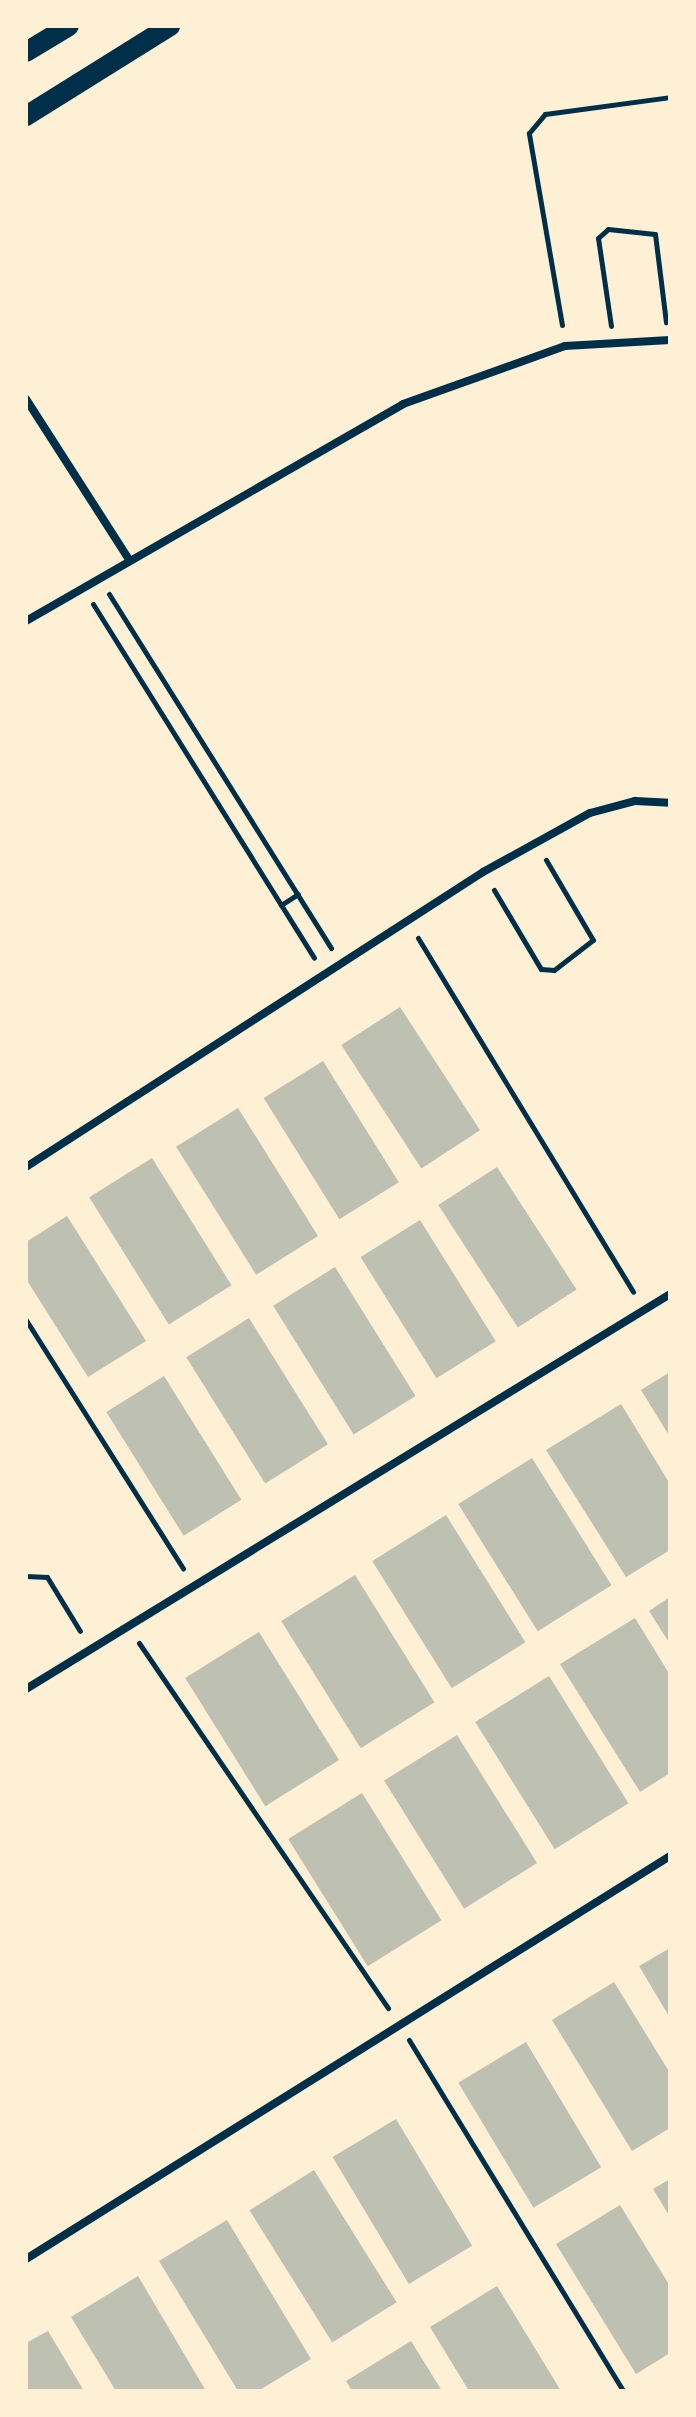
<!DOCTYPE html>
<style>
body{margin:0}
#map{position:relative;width:696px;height:2417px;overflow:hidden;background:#fdf0d5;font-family:Quicksand,sans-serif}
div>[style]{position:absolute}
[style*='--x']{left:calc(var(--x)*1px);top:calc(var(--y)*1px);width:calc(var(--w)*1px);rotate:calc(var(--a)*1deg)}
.building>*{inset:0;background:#bec0b2;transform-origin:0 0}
.path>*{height:5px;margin:-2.5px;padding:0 2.5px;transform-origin:2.5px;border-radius:2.5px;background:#003049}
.minor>*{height:8px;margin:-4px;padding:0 4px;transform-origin:4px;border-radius:4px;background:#003049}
.primary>*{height:20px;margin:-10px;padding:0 10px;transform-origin:10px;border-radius:10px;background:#003049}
span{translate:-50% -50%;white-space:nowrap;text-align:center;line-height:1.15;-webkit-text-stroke:8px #fdf0d5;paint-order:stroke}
.frame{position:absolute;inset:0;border:28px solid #fdf0d5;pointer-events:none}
</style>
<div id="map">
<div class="building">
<div style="left:400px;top:1007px;width:147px;height:70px;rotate:57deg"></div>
<div style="left:323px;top:1061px;width:143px;height:70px;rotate:58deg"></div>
<div style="left:238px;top:1108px;width:151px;height:73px;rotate:58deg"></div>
<div style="left:152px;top:1158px;width:150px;height:74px;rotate:58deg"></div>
<div style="left:497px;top:1167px;width:146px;height:70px;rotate:57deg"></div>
<div style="clip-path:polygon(67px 1216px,146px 1341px,88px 1377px,26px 1279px,26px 1242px)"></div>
<div style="left:420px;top:1220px;width:143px;height:70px;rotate:58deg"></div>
<div style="left:335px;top:1267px;width:152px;height:73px;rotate:58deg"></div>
<div style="left:249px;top:1318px;width:149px;height:74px;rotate:58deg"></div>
<div style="clip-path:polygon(670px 1372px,670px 1437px,641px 1390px)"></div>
<div style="left:164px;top:1376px;width:146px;height:68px;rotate:58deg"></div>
<div style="clip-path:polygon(621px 1404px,670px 1484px,670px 1550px,626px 1577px,546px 1450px)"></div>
<div style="left:532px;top:1458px;width:150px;height:87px;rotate:58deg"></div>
<div style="left:446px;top:1515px;width:150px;height:87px;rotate:58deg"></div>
<div style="left:355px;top:1575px;width:150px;height:87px;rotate:58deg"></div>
<div style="clip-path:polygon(670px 1597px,670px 1644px,649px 1611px)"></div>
<div style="clip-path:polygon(635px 1618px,670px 1675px,670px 1773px,640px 1792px,560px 1664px)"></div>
<div style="left:259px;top:1632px;width:151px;height:87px;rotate:58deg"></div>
<div style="left:549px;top:1676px;width:150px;height:87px;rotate:58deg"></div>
<div style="left:457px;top:1735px;width:151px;height:86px;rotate:58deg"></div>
<div style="left:362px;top:1793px;width:150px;height:87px;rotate:58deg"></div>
<div style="clip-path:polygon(670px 1948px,670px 2018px,639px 1966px)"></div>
<div style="clip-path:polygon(614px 1982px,670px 2073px,670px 2128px,632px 2151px,552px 2020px)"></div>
<div style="left:526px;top:2042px;width:146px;height:79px;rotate:59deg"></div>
<div style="left:396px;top:2119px;width:148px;height:74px;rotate:59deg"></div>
<div style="left:314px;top:2170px;width:156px;height:76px;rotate:58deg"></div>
<div style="clip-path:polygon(670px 2179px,670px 2217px,653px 2189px)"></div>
<div style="clip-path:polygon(620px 2205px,670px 2286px,670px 2353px,636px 2374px,556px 2244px)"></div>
<div style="clip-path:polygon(227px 2220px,311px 2359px,258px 2391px,238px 2391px,159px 2261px)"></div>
<div style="clip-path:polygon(138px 2276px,206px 2391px,116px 2391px,71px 2317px)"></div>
<div style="clip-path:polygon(497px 2286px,561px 2391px,469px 2391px,430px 2327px)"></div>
<div style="clip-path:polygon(48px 2331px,84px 2391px,26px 2391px,26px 2343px)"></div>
<div style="clip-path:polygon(411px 2341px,442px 2391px,352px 2391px,346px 2381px)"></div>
</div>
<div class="path">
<div style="--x:562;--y:325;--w:195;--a:-99.8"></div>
<div style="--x:529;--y:133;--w:25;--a:-50"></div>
<div style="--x:545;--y:114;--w:126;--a:-7.7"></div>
<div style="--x:611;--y:326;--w:89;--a:-98.4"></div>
<div style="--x:598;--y:238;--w:13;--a:-42"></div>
<div style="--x:608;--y:229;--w:47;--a:6.1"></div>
<div style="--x:655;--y:234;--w:89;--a:82.9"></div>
<div style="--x:109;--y:594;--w:418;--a:57.9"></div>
<div style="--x:93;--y:604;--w:417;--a:58"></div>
<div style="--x:494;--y:890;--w:92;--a:59.3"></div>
<div style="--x:541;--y:969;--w:13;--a:4"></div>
<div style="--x:554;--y:970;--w:49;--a:-37.6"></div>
<div style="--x:593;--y:940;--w:93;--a:-120.4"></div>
<div style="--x:281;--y:905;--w:20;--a:-33"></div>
<div style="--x:418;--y:938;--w:414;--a:58.7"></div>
<div style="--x:26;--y:1320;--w:294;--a:57.7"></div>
<div style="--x:26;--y:1576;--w:21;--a:3"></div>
<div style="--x:47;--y:1577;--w:63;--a:58.6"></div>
<div style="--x:139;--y:1643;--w:442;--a:55.7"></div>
<div style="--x:409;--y:2040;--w:411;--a:58.6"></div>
</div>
<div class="minor">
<div style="--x:26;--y:399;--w:189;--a:57.3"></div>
<div style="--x:26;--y:621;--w:435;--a:-29.9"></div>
<div style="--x:403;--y:404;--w:172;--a:-19.7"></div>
<div style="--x:565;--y:346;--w:105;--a:-3.3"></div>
<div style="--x:26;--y:1167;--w:544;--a:-32.84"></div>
<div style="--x:483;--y:872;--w:122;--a:-28.9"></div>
<div style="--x:590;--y:813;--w:47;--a:-14.9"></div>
<div style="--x:635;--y:801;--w:35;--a:3"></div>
<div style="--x:26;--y:1689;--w:755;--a:-31.52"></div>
<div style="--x:26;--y:2259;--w:760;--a:-32.04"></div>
</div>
<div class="primary">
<div style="--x:26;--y:52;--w:50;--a:-31.2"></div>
<div style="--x:26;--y:116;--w:170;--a:-32"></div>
</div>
<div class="frame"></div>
</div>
